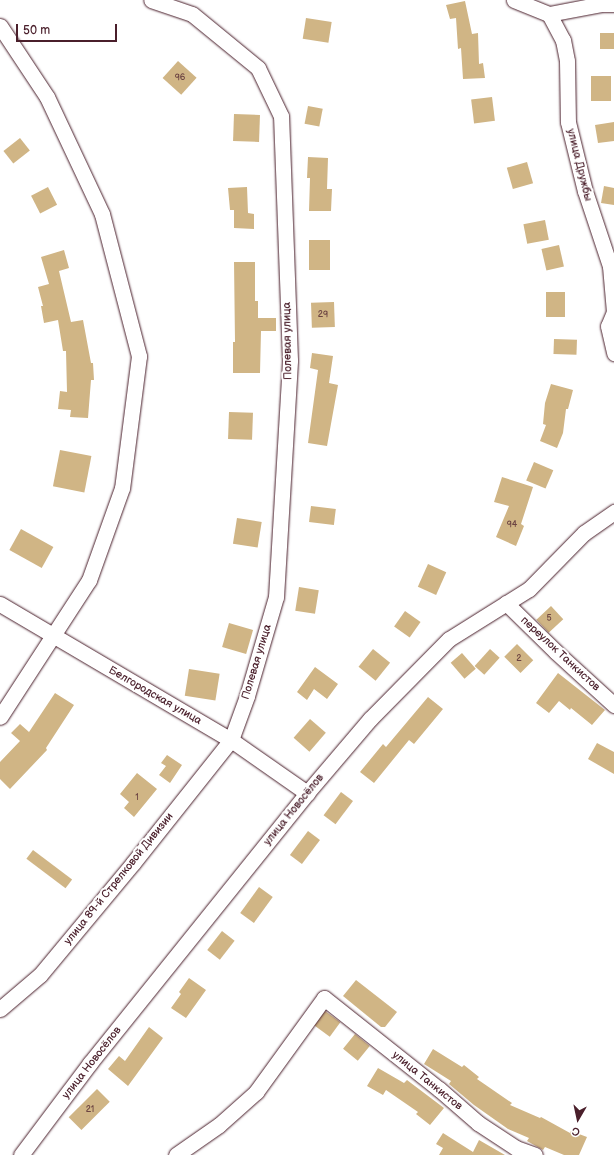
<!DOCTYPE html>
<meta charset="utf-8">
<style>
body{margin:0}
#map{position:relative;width:614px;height:1155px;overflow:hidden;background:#fff;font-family:"Balsamiq Sans",sans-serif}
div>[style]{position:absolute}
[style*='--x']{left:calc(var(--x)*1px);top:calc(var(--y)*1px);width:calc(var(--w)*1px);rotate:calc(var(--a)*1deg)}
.building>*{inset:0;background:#d0b585;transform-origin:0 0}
.roads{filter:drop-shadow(0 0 1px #4a1f2b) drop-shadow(0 0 1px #4a1f2b)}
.street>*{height:15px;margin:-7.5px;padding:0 7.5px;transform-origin:7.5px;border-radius:7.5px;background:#fff}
span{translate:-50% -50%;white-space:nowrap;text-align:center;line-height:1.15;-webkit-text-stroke:4px #fff;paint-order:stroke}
.number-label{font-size:9px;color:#6c4442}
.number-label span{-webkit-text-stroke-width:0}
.street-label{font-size:11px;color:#4a1f2b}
.north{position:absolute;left:558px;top:1099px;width:40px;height:40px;-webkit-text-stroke:3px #fff;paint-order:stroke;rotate:189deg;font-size:11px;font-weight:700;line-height:16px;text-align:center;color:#4a1f2b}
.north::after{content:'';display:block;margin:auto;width:14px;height:18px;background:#4a1f2b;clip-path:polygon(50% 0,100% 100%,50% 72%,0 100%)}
.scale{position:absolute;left:16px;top:24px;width:101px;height:18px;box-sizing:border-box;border:2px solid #4a1f2b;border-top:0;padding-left:5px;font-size:12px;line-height:14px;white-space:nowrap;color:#4a1f2b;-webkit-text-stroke:3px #fff;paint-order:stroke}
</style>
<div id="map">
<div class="building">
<div style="clip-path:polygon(465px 1px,472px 34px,478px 33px,479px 64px,483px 63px,485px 78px,463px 79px,461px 48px,458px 49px,456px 18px,450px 19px,446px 5px)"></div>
<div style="left:306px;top:18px;width:26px;height:21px;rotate:9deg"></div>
<div style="left:614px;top:33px;width:16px;height:14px;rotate:90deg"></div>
<div style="left:178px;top:61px;width:25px;height:23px;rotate:42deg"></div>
<div style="left:591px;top:76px;width:20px;height:25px"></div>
<div style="left:492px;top:97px;width:24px;height:21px;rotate:83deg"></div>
<div style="left:308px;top:106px;width:15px;height:18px;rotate:11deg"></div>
<div style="left:234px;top:114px;width:26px;height:27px;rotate:2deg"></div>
<div style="clip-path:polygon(614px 122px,614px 141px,598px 143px,595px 125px)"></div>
<div style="left:20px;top:138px;width:16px;height:21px;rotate:52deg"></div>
<div style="clip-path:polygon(308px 157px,328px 158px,327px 189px,332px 189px,331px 211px,309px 211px,310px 178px,307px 178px)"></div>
<div style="left:527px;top:162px;width:22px;height:21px;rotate:74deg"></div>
<div style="clip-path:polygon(604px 186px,614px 188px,614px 205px,601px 203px)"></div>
<div style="left:48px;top:187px;width:20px;height:19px;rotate:63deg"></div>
<div style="clip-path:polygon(247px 187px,248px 213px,254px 214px,254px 229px,234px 228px,234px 210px,230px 210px,228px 188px)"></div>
<div style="left:545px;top:220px;width:20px;height:22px;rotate:79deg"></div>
<div style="left:309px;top:240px;width:21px;height:30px"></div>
<div style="left:559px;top:245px;width:22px;height:18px;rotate:77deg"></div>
<div style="clip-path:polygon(64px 250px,69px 268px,59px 271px,71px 322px,83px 320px,91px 363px,93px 363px,94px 380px,91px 380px,88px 418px,70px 417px,71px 410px,58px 409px,60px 391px,67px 392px,66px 351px,63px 351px,58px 320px,44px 323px,41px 306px,43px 306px,38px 287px,49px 284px,41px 257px)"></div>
<div style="clip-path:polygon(234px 262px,255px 262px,255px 301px,258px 301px,258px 318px,276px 318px,276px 331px,261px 331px,260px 373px,233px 373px,233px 342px,235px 342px)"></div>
<div style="left:546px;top:292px;width:19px;height:25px"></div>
<div style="left:334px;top:302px;width:25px;height:23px;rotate:88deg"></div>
<div style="left:554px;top:339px;width:23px;height:15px;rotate:2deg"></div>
<div style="clip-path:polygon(312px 353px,333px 356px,329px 383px,338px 385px,327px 446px,308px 443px,318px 370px,310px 368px)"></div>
<div style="clip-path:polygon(551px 384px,573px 390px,568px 409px,566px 409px,563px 433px,557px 448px,540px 441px,546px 425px,543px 424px,545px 403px)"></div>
<div style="left:229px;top:412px;width:24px;height:27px;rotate:2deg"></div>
<div style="left:60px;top:450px;width:32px;height:37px;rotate:11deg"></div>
<div style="left:534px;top:462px;width:21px;height:20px;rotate:23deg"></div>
<div style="clip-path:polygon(502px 477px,533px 487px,521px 524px,524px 526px,516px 546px,496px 537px,509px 506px,494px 502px)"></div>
<div style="left:311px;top:506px;width:25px;height:16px;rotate:7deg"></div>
<div style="left:237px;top:518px;width:25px;height:26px;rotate:9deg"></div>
<div style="left:21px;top:529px;width:37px;height:24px;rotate:29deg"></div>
<div style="left:428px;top:564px;width:20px;height:25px;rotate:24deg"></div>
<div style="left:299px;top:587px;width:20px;height:24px;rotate:9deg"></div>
<div style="left:551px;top:606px;width:18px;height:20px;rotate:47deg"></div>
<div style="left:405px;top:611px;width:19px;height:19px;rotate:35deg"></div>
<div style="left:229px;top:623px;width:25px;height:25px;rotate:16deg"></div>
<div style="left:517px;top:644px;width:23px;height:18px;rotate:45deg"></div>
<div style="left:373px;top:649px;width:22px;height:23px;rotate:39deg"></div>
<div style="left:490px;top:649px;width:13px;height:23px;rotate:42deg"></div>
<div style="left:462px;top:653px;width:21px;height:15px;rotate:49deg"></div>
<div style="clip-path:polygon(315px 667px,338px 684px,327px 699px,314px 689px,307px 700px,297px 692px)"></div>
<div style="left:189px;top:669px;width:31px;height:27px;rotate:9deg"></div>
<div style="clip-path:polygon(558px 673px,605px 710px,592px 725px,571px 708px,570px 710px,559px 701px,549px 713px,536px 703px)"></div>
<div style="clip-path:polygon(55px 693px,74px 705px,46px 748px,47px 750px,10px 789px,0 779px,0 762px,20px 741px,11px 733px,20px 724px,29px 732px)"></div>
<div style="clip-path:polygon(428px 697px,443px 709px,414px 744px,409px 740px,374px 783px,360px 772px,383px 744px,386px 747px)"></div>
<div style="left:310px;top:719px;width:21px;height:25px;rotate:41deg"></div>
<div style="clip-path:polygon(597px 743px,614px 752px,614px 774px,588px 759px)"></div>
<div style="clip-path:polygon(167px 755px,182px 765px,170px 783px,159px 775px,166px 766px,161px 763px)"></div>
<div style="clip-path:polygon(137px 773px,157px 789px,134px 817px,124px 808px,129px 802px,120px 794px)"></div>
<div style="left:341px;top:792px;width:15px;height:29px;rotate:37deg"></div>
<div style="left:308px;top:831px;width:15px;height:30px;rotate:37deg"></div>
<div style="left:33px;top:850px;width:49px;height:11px;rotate:37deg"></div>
<div style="left:259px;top:887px;width:17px;height:32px;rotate:36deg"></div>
<div style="left:222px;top:931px;width:16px;height:24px;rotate:38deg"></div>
<div style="clip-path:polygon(189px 978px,206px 990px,186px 1018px,171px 1008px,181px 994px,179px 992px)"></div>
<div style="clip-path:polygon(356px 980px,397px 1012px,385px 1027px,381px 1027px,343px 996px)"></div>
<div style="left:325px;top:1011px;width:19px;height:18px;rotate:36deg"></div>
<div style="clip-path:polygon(149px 1027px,163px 1038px,128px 1086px,108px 1069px,119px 1056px,125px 1061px)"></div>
<div style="left:355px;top:1034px;width:19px;height:19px;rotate:39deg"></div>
<div style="clip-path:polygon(433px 1049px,462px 1067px,464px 1065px,479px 1077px,477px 1079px,512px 1103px,510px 1105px,540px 1118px,541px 1117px,570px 1133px,571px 1131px,587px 1137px,579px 1155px,564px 1155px,545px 1147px,543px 1150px,527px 1141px,529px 1138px,508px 1129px,474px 1105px,449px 1084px,451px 1081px,424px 1064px)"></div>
<div style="clip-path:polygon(378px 1068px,404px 1083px,407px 1080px,444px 1108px,430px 1125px,416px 1114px,418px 1112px,386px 1090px,383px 1095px,367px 1086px)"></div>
<div style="left:97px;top:1089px;width:18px;height:40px;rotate:45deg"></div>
<div style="clip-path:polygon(443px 1133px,473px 1152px,479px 1140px,505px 1155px,439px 1155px,443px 1148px,436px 1144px)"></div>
</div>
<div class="roads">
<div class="street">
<div style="--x:514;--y:0;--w:38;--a:22"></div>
<div style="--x:549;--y:14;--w:30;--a:62"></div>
<div style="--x:563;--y:40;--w:21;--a:79"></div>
<div style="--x:567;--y:61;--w:61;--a:89.1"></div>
<div style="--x:568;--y:122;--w:71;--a:76.2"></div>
<div style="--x:585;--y:191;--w:79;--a:71.6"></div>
<div style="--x:610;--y:266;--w:46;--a:85"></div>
<div style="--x:614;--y:312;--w:15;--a:113"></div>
<div style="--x:608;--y:326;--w:28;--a:77"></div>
<div style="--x:549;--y:14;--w:54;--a:-10.7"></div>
<div style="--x:602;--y:4;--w:12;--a:0"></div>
<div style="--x:0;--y:26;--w:85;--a:56.5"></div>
<div style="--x:47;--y:97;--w:129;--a:64.8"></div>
<div style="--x:102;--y:214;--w:147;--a:75.4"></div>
<div style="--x:139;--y:356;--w:133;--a:97.3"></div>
<div style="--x:122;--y:488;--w:98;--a:109.7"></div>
<div style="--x:89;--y:580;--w:163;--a:123"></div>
<div style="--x:506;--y:603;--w:70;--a:44.4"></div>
<div style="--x:556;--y:652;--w:79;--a:42.4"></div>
<div style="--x:0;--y:604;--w:268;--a:30.5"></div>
<div style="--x:231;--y:740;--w:93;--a:34.9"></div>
<div style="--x:0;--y:1009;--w:52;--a:-40.4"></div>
<div style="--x:40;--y:975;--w:146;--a:-50.3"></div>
<div style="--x:133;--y:863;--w:157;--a:-51.5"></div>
<div style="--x:231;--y:740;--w:47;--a:-70"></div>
<div style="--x:247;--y:696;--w:103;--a:-73.7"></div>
<div style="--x:276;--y:597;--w:237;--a:-86.6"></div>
<div style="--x:290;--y:360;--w:244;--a:-92.1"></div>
<div style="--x:281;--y:116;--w:53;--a:-115.6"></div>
<div style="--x:258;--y:68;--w:85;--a:-140.7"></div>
<div style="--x:192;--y:14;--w:43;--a:-161.1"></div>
<div style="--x:21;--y:1155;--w:115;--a:-53.1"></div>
<div style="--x:90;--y:1063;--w:346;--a:-51.2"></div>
<div style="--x:307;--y:793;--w:97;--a:-49.6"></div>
<div style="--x:370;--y:719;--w:112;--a:-45.4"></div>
<div style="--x:449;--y:639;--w:94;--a:-32"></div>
<div style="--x:529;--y:589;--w:78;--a:-45.5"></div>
<div style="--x:584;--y:533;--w:37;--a:-35"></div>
<div style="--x:176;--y:1155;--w:52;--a:-34.9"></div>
<div style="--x:219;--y:1125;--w:50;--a:-41.7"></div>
<div style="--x:256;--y:1092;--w:116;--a:-54.1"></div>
<div style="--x:324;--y:998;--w:147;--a:38.4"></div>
<div style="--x:439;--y:1089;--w:52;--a:41.1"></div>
<div style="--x:478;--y:1123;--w:45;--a:33.3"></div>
<div style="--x:516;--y:1148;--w:20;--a:20"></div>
</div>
</div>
<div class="number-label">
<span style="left:180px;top:78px">96</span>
<span style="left:323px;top:315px">29</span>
<span style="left:512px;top:525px">94</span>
<span style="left:549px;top:619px">5</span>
<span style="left:519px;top:659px">2</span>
<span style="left:137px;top:798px">1</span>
<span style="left:90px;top:1110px">21</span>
</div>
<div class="street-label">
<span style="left:579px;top:165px;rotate:76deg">улица Дружбы</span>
<span style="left:288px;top:341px;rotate:-91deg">Полевая улица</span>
<span style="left:560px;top:654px;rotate:43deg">переулок Танкистов</span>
<span style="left:257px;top:662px;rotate:-73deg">Полевая улица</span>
<span style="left:155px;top:696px;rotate:30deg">Белгородская улица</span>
<span style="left:294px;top:810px;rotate:-51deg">улица Новосёлов</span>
<span style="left:119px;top:879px;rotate:-51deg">улица 89-й Стрелковой Дивизии</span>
<span style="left:92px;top:1063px;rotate:-52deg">улица Новосёлов</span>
<span style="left:427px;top:1081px;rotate:39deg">улица Танкистов</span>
</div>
<div class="north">С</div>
<div class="scale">50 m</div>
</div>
